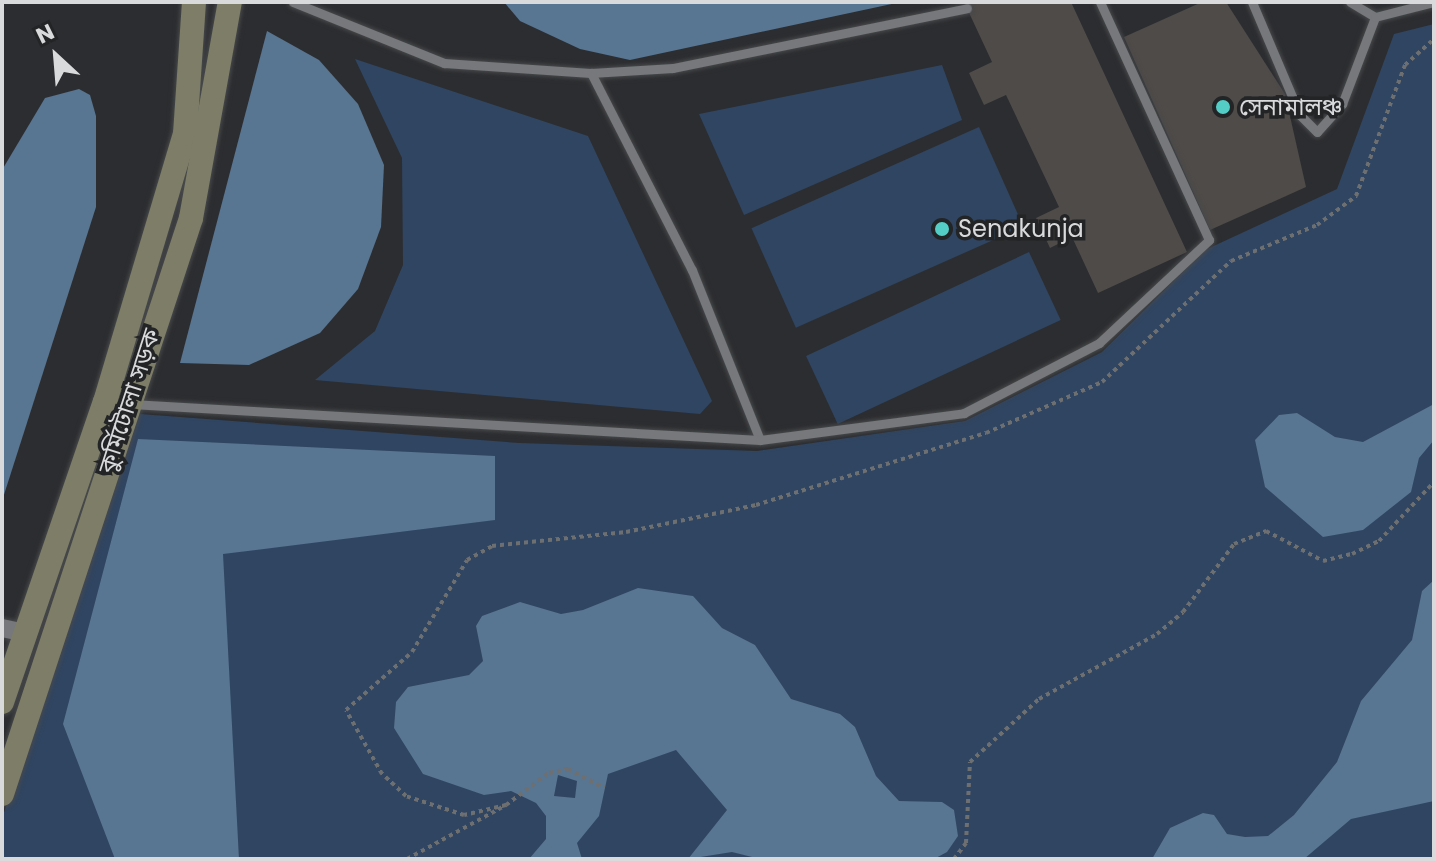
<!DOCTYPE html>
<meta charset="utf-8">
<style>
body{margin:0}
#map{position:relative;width:1436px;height:861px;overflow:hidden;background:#2c2d30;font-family:Poppins,"Noto Sans Bengali",sans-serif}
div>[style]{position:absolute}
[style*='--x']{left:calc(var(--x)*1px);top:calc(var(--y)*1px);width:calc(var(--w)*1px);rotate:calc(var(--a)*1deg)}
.green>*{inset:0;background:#304561;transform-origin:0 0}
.water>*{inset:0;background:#587591}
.building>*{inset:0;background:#4e4b49}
.path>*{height:4px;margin-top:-2px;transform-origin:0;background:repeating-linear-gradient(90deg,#6e6f71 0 4px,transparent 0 8px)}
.roads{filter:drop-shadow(0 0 2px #47494b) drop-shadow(0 0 2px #47494b)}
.lane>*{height:9px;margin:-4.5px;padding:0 4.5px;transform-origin:4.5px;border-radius:4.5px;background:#76787b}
.street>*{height:18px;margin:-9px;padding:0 9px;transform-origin:9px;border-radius:9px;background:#76787b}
.secondary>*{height:24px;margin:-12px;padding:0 12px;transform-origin:12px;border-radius:12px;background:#7e7e68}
.dots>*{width:22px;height:22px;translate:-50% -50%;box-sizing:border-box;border:4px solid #222426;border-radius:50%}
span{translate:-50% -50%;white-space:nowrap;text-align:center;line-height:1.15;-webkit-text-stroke:7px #222426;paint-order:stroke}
.poi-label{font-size:24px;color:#d9dadc}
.left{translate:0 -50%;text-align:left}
.street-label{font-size:24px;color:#d9dadc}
.frame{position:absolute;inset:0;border:4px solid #d9dadc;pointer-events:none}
.north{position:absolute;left:16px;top:16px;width:80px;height:80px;-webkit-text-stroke:6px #222426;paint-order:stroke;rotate:334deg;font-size:22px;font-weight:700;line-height:32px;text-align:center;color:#d9dadc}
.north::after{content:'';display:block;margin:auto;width:28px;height:36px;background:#d9dadc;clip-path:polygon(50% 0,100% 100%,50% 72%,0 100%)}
</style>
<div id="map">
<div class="green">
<div style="clip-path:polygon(1434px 24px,1434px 859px,2px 859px,2px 819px,127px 413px,519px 443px,757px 451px,965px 421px,1102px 352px,1205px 250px,1337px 189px,1394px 34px)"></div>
<div style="clip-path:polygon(355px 59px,588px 136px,712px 401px,700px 414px,315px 380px,375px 331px,403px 265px,402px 158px)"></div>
<div style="clip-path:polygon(942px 65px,962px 120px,744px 215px,699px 114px)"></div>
<div style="left:979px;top:127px;width:109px;height:249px;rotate:66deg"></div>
<div style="left:1029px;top:252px;width:75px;height:246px;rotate:65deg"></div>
</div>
<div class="water">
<div style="clip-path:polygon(504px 2px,901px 2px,630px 60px,580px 49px,520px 21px)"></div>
<div style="clip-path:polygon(267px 31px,319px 60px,358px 104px,384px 165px,381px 227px,358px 289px,320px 333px,249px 365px,180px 363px)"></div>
<div style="clip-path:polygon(79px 89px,90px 95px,96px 116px,96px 207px,2px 501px,2px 170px,45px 98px)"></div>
<div style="clip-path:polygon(1434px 404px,1434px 440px,1419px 458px,1411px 492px,1363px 530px,1323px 537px,1265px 487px,1255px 440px,1279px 415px,1297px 413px,1335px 437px,1363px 442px)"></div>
<div style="clip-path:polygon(138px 439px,495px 456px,495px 520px,223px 554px,239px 859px,115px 859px,63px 724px)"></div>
<div style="clip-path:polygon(1434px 580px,1434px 801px,1351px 819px,1304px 859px,1152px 859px,1170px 828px,1203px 813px,1214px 815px,1227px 834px,1245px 837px,1268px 836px,1294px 815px,1337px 762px,1361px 701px,1412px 640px,1422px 591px)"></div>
<div style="clip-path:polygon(evenodd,638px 588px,693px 596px,722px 628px,755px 645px,791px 699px,840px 714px,855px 727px,876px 776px,899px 801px,942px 802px,954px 810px,958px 836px,947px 852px,934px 859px,760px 859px,732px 852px,688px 859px,727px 810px,676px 750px,608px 774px,599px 816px,577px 843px,582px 859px,529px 859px,546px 839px,546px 816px,536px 803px,511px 791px,484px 795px,423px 774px,394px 728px,396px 702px,408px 687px,469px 675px,483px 661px,476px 626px,482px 616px,520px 602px,561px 614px,583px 610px,638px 588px,558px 775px,577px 781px,575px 798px,554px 796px,558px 775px)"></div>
</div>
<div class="building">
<div style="clip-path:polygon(964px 2px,1071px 2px,1187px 252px,1098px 293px,1072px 237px,1050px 248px,1036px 218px,1059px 207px,1006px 95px,984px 105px,969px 73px,992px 62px)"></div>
<div style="clip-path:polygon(1202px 2px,1226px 2px,1285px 94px,1306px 187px,1210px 230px,1124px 37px)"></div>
</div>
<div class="path">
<div style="--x:506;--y:805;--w:54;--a:-36.7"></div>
<div style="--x:549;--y:773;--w:19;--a:-12"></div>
<div style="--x:568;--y:769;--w:41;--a:27.8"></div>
<div style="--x:407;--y:859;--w:113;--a:-28.6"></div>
<div style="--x:506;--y:805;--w:43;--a:166.6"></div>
<div style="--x:464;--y:815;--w:61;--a:-161.9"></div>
<div style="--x:406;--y:796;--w:33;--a:-137"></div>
<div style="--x:382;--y:774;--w:73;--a:-119.4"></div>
<div style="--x:346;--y:710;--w:88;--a:-41.3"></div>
<div style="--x:412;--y:652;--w:107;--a:-59.1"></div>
<div style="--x:467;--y:560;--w:29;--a:-29"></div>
<div style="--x:492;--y:546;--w:135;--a:-6"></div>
<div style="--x:626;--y:532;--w:133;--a:-11.7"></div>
<div style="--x:756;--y:505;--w:241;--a:-17.4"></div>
<div style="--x:986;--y:433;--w:127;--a:-23.7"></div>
<div style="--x:1102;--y:382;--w:177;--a:-43.2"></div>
<div style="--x:1231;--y:261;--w:93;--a:-22.7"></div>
<div style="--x:1317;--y:225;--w:49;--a:-36.6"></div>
<div style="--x:1356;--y:196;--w:140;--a:-69.5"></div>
<div style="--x:1405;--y:65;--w:39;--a:-42"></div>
<div style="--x:954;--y:859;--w:20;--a:-53"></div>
<div style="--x:966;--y:843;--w:81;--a:-87.2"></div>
<div style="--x:970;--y:762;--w:93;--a:-42.4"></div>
<div style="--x:1039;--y:699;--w:135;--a:-28.8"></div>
<div style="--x:1157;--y:634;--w:34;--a:-40"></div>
<div style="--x:1183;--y:612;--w:85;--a:-53.1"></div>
<div style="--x:1234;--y:544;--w:35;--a:-22"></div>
<div style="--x:1266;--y:531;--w:64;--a:27.8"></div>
<div style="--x:1323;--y:561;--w:30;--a:-14"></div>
<div style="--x:1352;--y:554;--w:30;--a:-26"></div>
<div style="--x:1379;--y:541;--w:81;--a:-47"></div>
</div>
<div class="roads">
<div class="lane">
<div style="--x:293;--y:2;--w:163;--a:22"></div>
<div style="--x:444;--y:63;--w:147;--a:3.9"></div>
<div style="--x:591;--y:73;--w:82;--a:-3.5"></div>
<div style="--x:673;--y:68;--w:300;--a:-11.5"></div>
<div style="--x:1252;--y:2;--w:123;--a:67"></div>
<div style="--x:1300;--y:115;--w:24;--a:45"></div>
<div style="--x:1317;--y:132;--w:38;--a:-48"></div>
<div style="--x:1342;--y:104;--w:93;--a:-69.2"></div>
<div style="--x:1350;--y:2;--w:29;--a:31"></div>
<div style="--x:1375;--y:17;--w:61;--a:-14.3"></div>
<div style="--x:591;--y:73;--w:221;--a:62.9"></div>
<div style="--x:692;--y:270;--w:183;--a:68.2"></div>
<div style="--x:131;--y:404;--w:630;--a:3.28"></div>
<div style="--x:760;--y:440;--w:206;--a:-7.5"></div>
<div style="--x:964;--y:413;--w:152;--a:-27.4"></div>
<div style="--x:1099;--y:343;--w:151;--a:-43.1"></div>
<div style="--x:1209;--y:240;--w:262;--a:-114.6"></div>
</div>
<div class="street">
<div style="--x:2;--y:628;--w:24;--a:12"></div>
</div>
<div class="secondary">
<div style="--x:2;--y:702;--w:317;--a:-71.1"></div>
<div style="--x:105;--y:402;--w:280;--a:-73.4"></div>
<div style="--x:185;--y:134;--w:132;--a:-86.1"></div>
<div style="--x:2;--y:794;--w:606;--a:-71.83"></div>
<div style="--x:191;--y:218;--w:219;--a:-79.8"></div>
</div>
</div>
<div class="dots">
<div style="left:1223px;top:107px;background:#54cdc6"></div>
<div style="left:942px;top:229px;background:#54cdc6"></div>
</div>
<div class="poi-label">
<span class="left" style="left:1239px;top:107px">সেনামালঞ্চ</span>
<span class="left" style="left:958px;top:229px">Senakunja</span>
</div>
<div class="street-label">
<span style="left:129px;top:401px;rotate:-72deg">কুর্মিটোলা সড়ক</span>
</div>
<div class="frame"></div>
<div class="north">N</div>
</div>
